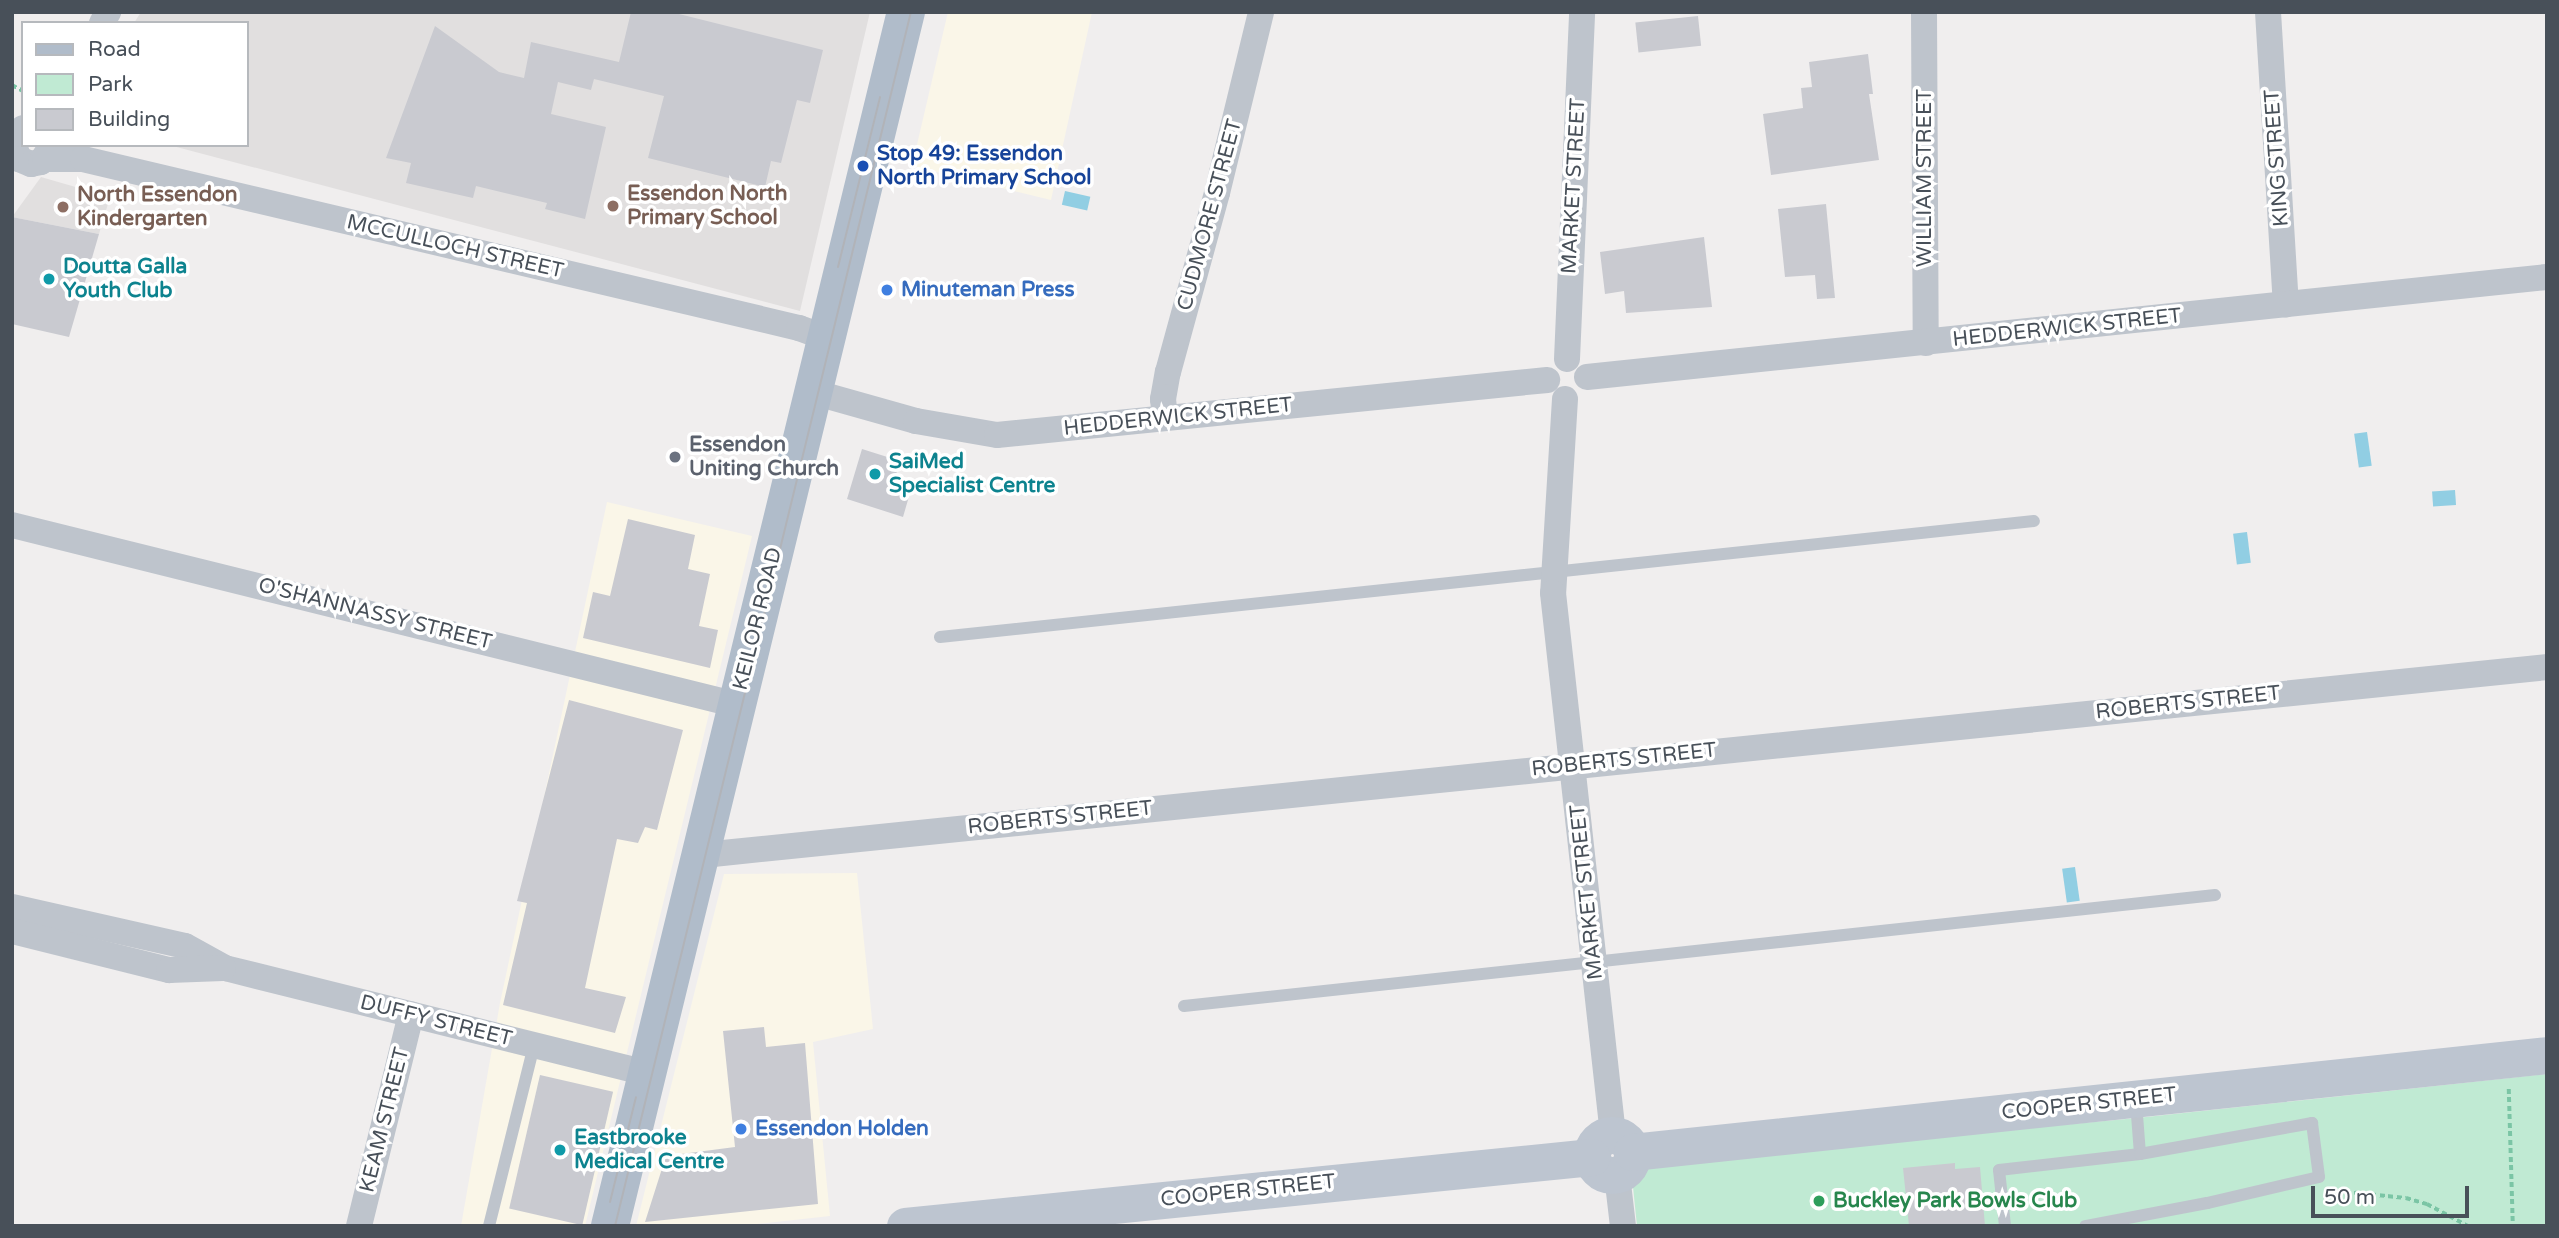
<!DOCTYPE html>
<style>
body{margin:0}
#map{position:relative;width:2559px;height:1238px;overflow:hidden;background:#f0eeee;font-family:"Varela Round",sans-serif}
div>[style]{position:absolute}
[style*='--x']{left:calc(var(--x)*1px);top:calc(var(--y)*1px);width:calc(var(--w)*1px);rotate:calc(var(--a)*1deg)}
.commercial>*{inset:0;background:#faf6e8}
.education>*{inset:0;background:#e1dfdf}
.green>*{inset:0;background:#c0ead3}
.water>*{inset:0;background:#91cee3;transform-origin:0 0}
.building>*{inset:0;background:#c9cad0;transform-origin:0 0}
.path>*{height:3.5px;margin-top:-1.75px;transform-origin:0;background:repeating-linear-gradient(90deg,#7bc5a5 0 5px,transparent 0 8.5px)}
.lane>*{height:12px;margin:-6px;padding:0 6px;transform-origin:6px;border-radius:6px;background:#bec4cc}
.street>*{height:26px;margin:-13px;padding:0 13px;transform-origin:13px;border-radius:13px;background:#bec4cc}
.secondary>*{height:37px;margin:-18.5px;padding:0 18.5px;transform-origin:18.5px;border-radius:18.5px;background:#bdc5d0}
.secondary>.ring{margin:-18.5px;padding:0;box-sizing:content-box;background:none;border:37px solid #bdc5d0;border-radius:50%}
.primary>*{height:38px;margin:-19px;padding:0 19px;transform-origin:19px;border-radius:19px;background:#b0bcca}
.tram>*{height:2px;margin:-1px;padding:0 1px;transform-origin:1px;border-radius:1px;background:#b1b3b8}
.dots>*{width:19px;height:19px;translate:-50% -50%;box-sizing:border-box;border:4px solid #fff;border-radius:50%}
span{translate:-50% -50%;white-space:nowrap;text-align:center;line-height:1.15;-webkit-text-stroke:7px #fff;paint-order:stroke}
.transit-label{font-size:21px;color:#164399;font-weight:700}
.left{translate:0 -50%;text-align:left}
.street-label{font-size:21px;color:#485059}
.education-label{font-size:21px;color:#785e54;font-weight:700}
.culture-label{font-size:21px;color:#0d838f;font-weight:700}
.shop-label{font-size:21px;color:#366cbe;font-weight:700}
.worship-label{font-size:21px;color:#5b616d;font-weight:700}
.leisure-label{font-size:21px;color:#27864d;font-weight:700}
.frame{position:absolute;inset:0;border:14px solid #485059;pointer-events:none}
.legend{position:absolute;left:21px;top:21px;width:228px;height:126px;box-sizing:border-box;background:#fff;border:2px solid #b6b9bd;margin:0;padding:9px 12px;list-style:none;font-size:21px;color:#485059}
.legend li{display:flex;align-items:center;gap:14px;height:35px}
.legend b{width:35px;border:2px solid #b6b9bd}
.scale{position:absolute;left:2311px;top:1186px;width:158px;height:32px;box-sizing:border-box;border:4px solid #485059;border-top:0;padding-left:9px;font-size:21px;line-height:24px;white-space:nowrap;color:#485059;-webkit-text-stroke:5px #fff;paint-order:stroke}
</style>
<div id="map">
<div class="commercial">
<div style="clip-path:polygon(948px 12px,1092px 12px,1051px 200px,912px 166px)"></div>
<div style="clip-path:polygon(607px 502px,752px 536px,585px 1226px,461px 1226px,500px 1003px)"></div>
<div style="clip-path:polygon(857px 873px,873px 1029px,813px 1042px,830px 1216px,738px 1226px,636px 1226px,724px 874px)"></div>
</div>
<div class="education">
<div style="clip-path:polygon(141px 12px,870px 12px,800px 311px,169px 145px,247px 145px,247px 23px,134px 23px)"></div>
<div style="clip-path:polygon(41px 177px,110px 197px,99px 234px,12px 217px)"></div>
</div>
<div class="green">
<div style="clip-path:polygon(2547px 1074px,2547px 1226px,1637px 1226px,1632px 1177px,1642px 1164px,2137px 1118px)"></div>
</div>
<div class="water">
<div style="left:1065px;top:191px;width:26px;height:14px;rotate:13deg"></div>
<div style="left:2367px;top:432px;width:34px;height:13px;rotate:82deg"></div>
<div style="left:2455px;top:490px;width:15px;height:23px;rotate:86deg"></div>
<div style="left:2247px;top:532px;width:31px;height:14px;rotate:83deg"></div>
<div style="left:2075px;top:867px;width:34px;height:13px;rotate:82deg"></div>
</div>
<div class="building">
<div style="clip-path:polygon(631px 12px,671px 12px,823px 50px,810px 103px,797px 100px,781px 163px,771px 161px,765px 187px,648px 158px,664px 96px,594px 79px,591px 90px,558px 82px,551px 114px,606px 127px,585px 219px,545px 209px,547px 203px,476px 186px,473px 198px,406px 183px,411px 163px,386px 158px,435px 26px,499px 72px,524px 78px,531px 42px,619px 62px)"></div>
<div style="left:1698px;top:16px;width:30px;height:63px;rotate:84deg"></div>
<div style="clip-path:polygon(1868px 54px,1873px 94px,1869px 94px,1879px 160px,1771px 175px,1763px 114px,1803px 108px,1801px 88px,1812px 87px,1809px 62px)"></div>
<div style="clip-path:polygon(1826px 204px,1835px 298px,1817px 299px,1815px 275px,1785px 277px,1778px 209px)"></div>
<div style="clip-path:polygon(12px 217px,99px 234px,69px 337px,12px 324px)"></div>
<div style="clip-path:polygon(1704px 237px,1712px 307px,1626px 313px,1624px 291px,1605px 294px,1600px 252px)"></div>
<div style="clip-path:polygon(862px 449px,900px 461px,892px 488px,910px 493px,903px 517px,847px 499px)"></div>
<div style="clip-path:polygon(628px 519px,695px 535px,688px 569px,710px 574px,699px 626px,718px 630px,710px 668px,583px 638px,593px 592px,610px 596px)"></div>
<div style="clip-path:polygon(569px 700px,683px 730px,657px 830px,645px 827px,638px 843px,617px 839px,585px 988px,626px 997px,615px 1033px,503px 1005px,527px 903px,517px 901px)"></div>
<div style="clip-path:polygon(764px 1027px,766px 1047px,805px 1043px,818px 1204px,645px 1222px,666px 1156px,735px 1147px,723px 1031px)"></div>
<div style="left:540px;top:1075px;width:75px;height:137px;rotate:13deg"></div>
<div style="clip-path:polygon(1955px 1163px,1955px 1169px,1980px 1167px,1985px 1226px,1909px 1226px,1903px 1168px)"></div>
</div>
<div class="path">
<div style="--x:12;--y:85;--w:13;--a:29"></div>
<div style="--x:2509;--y:1089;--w:137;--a:88.3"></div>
<div style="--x:2329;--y:1190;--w:77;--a:5.9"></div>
<div style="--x:2406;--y:1198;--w:22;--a:16"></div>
<div style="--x:2427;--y:1204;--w:47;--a:28.2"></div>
</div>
<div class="lane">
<div style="--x:940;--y:637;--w:1100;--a:-6.05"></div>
<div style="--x:1184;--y:1006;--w:1037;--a:-6.14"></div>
<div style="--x:2136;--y:1102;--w:52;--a:85.6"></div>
<div style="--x:489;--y:1226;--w:187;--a:-76"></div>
<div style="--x:2005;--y:1226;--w:56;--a:-96.1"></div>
<div style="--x:1999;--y:1170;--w:142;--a:-6.5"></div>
<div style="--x:2140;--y:1154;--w:175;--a:-10.2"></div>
<div style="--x:2312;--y:1123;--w:54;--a:82.6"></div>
<div style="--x:2319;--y:1177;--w:115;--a:166.9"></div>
<div style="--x:2207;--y:1203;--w:124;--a:169.3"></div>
</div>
<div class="street">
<div style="--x:1924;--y:12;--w:331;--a:89.7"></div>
<div style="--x:2268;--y:12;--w:293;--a:86.5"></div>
<div style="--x:102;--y:23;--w:13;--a:-61"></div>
<div style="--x:23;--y:128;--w:17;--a:126"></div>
<div style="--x:13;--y:142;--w:18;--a:71"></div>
<div style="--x:19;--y:159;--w:13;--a:23"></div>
<div style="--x:31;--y:164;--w:10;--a:-11"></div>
<div style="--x:41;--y:162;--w:18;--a:-56"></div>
<div style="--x:45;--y:159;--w:38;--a:0"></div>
<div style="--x:83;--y:159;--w:736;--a:13.28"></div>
<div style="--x:799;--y:328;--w:30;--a:20"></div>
<div style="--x:1567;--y:359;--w:347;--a:-87.5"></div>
<div style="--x:1587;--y:377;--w:965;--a:-5.95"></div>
<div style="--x:813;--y:392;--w:107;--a:15.7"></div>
<div style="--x:916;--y:421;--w:82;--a:9.8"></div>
<div style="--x:997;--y:435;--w:553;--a:-5.71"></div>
<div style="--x:1565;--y:399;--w:194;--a:93.5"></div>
<div style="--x:1553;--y:593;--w:545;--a:83.68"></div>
<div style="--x:1165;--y:418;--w:19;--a:-96"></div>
<div style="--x:1163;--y:399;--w:27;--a:-80"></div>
<div style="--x:1168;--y:372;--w:186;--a:-74.7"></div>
<div style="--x:1217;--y:193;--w:186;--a:-76.3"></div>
<div style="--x:12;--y:525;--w:747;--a:13.94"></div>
<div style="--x:701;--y:851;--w:12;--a:14"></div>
<div style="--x:713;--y:854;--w:1844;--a:-5.82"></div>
<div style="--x:12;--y:907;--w:177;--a:12.7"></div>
<div style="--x:185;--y:946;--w:46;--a:28.8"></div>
<div style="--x:225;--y:968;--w:435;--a:14"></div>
<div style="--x:12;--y:931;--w:162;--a:14"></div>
<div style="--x:169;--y:970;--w:54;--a:-2.1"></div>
<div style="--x:1617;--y:1175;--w:51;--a:83.3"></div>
<div style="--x:359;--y:1226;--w:218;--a:-76.2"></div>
</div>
<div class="secondary">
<div class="ring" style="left:1592px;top:1135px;width:3px;height:3px"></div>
<div style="--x:1632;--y:1152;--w:920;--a:-6.05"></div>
<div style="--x:905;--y:1226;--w:690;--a:-5.74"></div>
</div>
<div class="primary">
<div style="--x:610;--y:1226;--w:1250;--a:-76.3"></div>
</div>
<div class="tram">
<div style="--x:838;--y:267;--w:175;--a:-76.1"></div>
<div style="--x:610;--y:1202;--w:108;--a:-76.1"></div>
<div style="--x:615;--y:1226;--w:1250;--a:-76.3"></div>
</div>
<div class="dots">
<div style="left:863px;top:166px;background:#1a4fb4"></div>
<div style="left:613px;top:206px;background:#8d6e63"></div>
<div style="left:63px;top:207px;background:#8d6e63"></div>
<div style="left:49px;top:279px;background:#0f9aa8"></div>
<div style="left:887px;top:290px;background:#3f7fe0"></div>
<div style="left:675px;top:457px;background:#6b7280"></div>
<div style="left:875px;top:474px;background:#0f9aa8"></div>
<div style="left:741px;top:1129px;background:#3f7fe0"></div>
<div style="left:560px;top:1150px;background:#0f9aa8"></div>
<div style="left:1819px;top:1201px;background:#2e9e5b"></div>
</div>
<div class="transit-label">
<span class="left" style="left:877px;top:166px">Stop 49: Essendon<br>North Primary School</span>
</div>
<div class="street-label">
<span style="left:2277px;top:158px;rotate:-94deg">KING STREET</span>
<span style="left:1925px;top:178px;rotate:-90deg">WILLIAM STREET</span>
<span style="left:1574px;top:186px;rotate:-87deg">MARKET STREET</span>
<span style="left:1210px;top:215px;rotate:-75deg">CUDMORE STREET</span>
<span style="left:455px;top:247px;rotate:13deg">MCCULLOCH STREET</span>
<span style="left:2067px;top:328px;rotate:-6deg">HEDDERWICK STREET</span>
<span style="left:1178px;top:417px;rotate:-6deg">HEDDERWICK STREET</span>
<span style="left:375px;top:614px;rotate:14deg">O'SHANNASSY STREET</span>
<span style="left:758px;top:619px;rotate:-76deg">KEILOR ROAD</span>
<span style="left:2188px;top:703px;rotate:-6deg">ROBERTS STREET</span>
<span style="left:1624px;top:760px;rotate:-6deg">ROBERTS STREET</span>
<span style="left:1060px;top:818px;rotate:-6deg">ROBERTS STREET</span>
<span style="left:1587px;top:892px;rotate:-96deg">MARKET STREET</span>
<span style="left:436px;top:1021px;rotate:14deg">DUFFY STREET</span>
<span style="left:2089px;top:1104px;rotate:-6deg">COOPER STREET</span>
<span style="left:385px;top:1120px;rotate:-76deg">KEAM STREET</span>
<span style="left:1248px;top:1191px;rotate:-6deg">COOPER STREET</span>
</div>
<div class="education-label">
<span class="left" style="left:627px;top:206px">Essendon North<br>Primary School</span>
<span class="left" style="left:77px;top:207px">North Essendon<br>Kindergarten</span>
</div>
<div class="culture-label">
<span class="left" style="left:63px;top:279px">Doutta Galla<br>Youth Club</span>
<span class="left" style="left:889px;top:474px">SaiMed<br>Specialist Centre</span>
<span class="left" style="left:574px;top:1150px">Eastbrooke<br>Medical Centre</span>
</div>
<div class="shop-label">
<span class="left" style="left:901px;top:290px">Minuteman Press</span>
<span class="left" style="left:755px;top:1129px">Essendon Holden</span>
</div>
<div class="worship-label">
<span class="left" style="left:689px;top:457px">Essendon<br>Uniting Church</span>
</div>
<div class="leisure-label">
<span class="left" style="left:1833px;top:1201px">Buckley Park Bowls Club</span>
</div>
<div class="frame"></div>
<ul class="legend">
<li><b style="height:9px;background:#b0bcca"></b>Road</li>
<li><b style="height:19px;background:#c0ead3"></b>Park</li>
<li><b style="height:19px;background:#c9cad0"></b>Building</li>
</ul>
<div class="scale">50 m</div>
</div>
